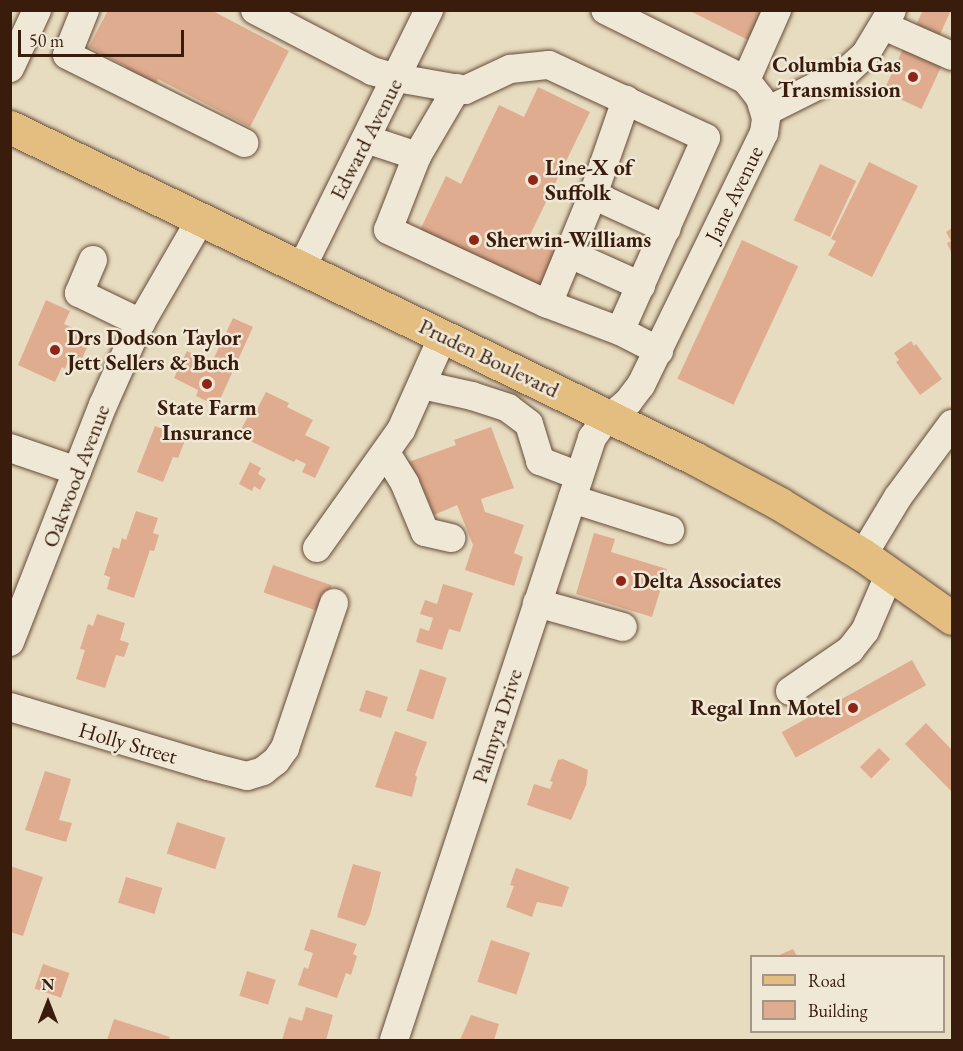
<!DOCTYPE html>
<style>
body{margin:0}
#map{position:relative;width:963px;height:1051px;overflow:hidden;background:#e8dcc0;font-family:"EB Garamond",serif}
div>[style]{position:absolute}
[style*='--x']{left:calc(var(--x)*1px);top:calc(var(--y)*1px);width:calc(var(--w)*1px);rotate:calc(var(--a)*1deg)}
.building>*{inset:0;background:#dfac8f;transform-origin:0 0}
.roads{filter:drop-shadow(0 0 2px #654c39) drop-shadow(0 0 2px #654c39)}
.minor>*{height:28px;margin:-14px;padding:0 14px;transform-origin:14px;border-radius:14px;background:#f0e8d6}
.major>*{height:33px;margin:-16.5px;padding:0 16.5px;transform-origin:16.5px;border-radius:16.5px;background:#e4be80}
.dots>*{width:16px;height:16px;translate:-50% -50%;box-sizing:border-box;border:3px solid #f0e8d6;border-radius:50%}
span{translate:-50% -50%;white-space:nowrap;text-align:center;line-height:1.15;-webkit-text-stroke:5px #f0e8d6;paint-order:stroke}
.poi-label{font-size:22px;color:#391c0c;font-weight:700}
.right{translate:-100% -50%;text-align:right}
.left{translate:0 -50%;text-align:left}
.street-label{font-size:22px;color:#391c0c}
.frame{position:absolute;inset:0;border:12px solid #391c0c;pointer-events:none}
.legend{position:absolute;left:750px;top:955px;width:195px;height:78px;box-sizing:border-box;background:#f0e8d6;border:2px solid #a79685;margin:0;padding:8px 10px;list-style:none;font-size:18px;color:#391c0c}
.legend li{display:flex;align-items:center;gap:12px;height:30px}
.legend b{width:30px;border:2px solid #a79685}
.north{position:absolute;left:18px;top:973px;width:60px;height:60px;-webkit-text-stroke:4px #f0e8d6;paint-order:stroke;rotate:0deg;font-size:16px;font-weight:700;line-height:24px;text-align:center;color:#391c0c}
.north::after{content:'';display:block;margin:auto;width:21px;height:27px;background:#391c0c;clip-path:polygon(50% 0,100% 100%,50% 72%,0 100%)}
.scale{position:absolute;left:18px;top:30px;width:166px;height:27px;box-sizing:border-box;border:3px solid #391c0c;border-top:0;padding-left:8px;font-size:18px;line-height:21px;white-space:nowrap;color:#391c0c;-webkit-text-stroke:4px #f0e8d6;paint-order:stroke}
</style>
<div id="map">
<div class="building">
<div style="clip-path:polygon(108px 10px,211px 10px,289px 51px,250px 127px,158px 79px,153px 89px,123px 74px,127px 67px,89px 47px)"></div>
<div style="clip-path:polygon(688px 10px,767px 10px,754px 43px)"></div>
<div style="clip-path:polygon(923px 10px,951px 10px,938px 39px,914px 29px)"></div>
<div style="left:905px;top:45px;width:42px;height:51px;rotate:25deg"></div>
<div style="clip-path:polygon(538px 87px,590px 112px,528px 239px,556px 252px,539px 287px,420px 230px,446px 176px,461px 184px,499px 105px,524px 117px)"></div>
<div style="clip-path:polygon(869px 162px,918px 186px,872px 277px,828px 255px,836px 241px,831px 239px)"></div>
<div style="left:820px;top:164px;width:40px;height:62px;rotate:25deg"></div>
<div style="clip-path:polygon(952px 228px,952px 254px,947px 243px,951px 241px,946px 232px)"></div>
<div style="left:742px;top:240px;width:62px;height:153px;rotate:25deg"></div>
<div style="clip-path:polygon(46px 300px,70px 311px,64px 324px,92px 336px,78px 368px,67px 363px,65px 369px,62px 367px,55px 382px,18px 365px)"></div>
<div style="clip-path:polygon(233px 318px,253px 327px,217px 406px,196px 396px,198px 390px,174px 378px,187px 351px,211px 364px)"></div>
<div style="clip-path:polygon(911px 341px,914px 346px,916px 344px,942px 379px,920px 395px,896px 362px,899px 360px,894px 353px)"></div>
<div style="clip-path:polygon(266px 392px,289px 403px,287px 407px,313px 420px,305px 435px,330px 447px,315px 478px,302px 472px,306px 464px,296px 459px,294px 462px,238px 435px,251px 411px,255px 413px)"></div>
<div style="clip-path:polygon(155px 426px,186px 438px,178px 458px,173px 457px,163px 482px,137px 472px)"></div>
<div style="clip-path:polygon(491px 427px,514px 488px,481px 499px,485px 512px,524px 525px,514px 553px,523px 557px,514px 586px,465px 570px,473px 545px,457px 505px,434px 515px,420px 481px,412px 484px,403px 464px,456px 445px,454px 440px)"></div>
<div style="clip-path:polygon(250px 462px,261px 468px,258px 474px,266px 479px,260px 490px,254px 486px,252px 491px,239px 484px)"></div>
<div style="clip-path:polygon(136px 511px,158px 518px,153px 533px,159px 535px,154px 551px,150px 550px,134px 598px,107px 589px,110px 577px,104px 575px,113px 547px,119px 549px,122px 538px,126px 540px)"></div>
<div style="clip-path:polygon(594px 533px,615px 539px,611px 552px,667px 569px,652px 617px,576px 594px)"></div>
<div style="left:273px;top:565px;width:62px;height:29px;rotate:19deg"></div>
<div style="clip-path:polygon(443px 584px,473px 593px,460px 632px,449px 629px,442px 650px,416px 642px,420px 628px,429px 631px,433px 618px,420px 614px,425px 600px,437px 604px)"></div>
<div style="clip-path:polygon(97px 614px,125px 623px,120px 640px,129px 643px,124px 657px,116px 655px,105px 688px,76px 679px,85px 650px,80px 649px,88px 624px,93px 626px)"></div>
<div style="left:912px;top:660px;width:29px;height:149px;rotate:61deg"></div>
<div style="left:420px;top:669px;width:28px;height:44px;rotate:18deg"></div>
<div style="left:366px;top:690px;width:23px;height:22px;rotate:18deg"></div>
<div style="clip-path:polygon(926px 723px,952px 750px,952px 792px,905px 744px)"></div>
<div style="clip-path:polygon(395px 731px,427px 742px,415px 775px,417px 777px,412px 797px,375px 787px)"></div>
<div style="left:879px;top:748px;width:16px;height:27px;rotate:45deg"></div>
<div style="clip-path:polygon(563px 759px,588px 770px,586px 785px,571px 820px,527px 805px,534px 784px,550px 789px,553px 782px,550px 781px,558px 760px)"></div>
<div style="clip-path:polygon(45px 771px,71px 779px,59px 820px,72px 823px,66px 842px,25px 830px)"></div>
<div style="left:177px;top:822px;width:51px;height:33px;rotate:18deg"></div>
<div style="clip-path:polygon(353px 864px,381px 872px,370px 915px,365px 926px,337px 917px)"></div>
<div style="clip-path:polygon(10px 866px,43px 877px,23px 936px,10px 932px)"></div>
<div style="clip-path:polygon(516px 868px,569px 887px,562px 907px,537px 902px,532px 917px,506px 907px,514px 886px,510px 885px)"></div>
<div style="left:126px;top:877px;width:38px;height:27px;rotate:17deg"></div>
<div style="clip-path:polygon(311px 929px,357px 944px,353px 954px,357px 956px,351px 975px,346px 973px,337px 998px,298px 985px,304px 967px,308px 969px,313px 953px,304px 950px)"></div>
<div style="left:491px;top:940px;width:41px;height:44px;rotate:18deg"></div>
<div style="clip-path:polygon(793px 949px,797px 956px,777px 956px)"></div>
<div style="left:43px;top:964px;width:28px;height:26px;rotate:19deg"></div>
<div style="left:247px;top:971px;width:30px;height:26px;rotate:17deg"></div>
<div style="clip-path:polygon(306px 1007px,333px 1015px,326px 1040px,282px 1040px,289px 1017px,302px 1021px)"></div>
<div style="clip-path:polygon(471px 1015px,499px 1024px,494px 1040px,460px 1040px)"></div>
<div style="clip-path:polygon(114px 1019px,170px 1037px,169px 1040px,107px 1040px)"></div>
</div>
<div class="roads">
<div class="minor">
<div style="--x:85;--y:10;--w:48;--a:111.8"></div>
<div style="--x:67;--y:55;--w:198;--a:26.4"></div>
<div style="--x:255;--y:10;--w:132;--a:27.5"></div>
<div style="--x:372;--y:71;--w:26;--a:16"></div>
<div style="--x:397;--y:78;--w:69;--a:10"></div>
<div style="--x:465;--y:90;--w:50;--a:-25"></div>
<div style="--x:510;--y:69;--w:39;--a:-6"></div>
<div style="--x:549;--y:65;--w:173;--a:24.9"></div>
<div style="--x:706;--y:138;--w:211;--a:114"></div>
<div style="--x:620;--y:331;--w:44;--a:27.1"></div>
<div style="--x:884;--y:26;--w:74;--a:23.8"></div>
<div style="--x:10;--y:68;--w:64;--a:-65"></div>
<div style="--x:746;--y:80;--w:77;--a:-66.1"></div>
<div style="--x:765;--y:112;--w:92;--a:-26.6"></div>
<div style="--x:847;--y:71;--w:24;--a:-42"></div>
<div style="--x:865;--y:55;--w:52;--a:-59"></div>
<div style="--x:366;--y:139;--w:54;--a:18.4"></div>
<div style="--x:417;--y:156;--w:79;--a:-59.5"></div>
<div style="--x:417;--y:156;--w:79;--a:111.4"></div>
<div style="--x:388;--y:230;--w:173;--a:24.9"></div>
<div style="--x:545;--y:303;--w:80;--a:20.5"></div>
<div style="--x:593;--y:195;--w:81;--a:24.7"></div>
<div style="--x:570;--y:254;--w:78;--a:24.3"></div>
<div style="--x:93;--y:260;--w:36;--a:113"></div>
<div style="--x:79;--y:293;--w:69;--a:25.8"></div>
<div style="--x:302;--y:267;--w:287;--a:-63.7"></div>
<div style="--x:548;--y:304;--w:118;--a:-67.6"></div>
<div style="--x:593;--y:195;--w:101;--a:-70.8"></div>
<div style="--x:422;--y:385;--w:51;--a:12.4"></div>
<div style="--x:472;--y:396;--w:38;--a:18"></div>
<div style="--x:508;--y:408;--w:26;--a:37"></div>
<div style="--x:529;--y:424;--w:39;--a:73"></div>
<div style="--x:540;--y:461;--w:42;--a:21"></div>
<div style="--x:10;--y:448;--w:71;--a:18.9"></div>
<div style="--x:386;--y:453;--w:36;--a:58"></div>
<div style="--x:405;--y:484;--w:52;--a:67.4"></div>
<div style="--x:425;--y:532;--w:27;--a:13"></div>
<div style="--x:572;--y:499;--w:103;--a:17.6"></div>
<div style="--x:317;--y:548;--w:145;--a:-54.6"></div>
<div style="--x:401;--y:430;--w:103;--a:-65.9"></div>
<div style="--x:863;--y:555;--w:68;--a:-58.9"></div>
<div style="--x:898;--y:497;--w:91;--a:-53.5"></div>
<div style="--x:537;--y:603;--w:89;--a:15.6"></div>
<div style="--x:10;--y:642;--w:255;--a:-68.6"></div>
<div style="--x:103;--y:405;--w:81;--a:-66"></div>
<div style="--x:136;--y:331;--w:129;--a:-59.9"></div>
<div style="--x:790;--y:691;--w:73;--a:-34.3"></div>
<div style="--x:850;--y:650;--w:24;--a:-52"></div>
<div style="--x:865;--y:631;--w:63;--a:-66.7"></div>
<div style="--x:10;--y:707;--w:207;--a:16.6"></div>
<div style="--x:208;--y:766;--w:40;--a:14.4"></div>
<div style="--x:247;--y:776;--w:17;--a:-17"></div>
<div style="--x:263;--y:771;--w:16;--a:-38"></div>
<div style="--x:276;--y:761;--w:16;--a:-55"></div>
<div style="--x:285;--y:748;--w:153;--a:-71.3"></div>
<div style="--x:394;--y:1040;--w:634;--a:-71.79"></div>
<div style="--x:592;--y:438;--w:19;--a:-54"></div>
<div style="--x:603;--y:423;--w:33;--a:-40"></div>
<div style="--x:628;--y:402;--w:21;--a:-53"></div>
<div style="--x:641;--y:385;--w:280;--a:-64"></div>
<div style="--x:764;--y:133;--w:15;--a:-82"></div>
<div style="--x:766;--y:118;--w:21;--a:-107"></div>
<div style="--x:760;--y:98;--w:23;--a:-128"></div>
<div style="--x:746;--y:80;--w:157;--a:-153.6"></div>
</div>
<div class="major">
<div style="--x:10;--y:127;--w:760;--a:25.82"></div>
<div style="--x:694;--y:458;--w:98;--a:28.1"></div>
<div style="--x:780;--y:504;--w:97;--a:31.6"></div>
<div style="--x:863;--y:555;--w:109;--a:35.3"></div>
</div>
</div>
<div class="dots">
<div style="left:913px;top:77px;background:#8f2418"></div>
<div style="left:533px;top:180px;background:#8f2418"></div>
<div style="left:474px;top:240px;background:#8f2418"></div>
<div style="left:55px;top:350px;background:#8f2418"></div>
<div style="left:207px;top:384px;background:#8f2418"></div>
<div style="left:621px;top:581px;background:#8f2418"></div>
<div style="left:853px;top:708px;background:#8f2418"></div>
</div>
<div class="poi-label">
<span class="right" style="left:901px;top:77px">Columbia Gas<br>Transmission</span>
<span class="left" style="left:545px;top:180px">Line-X of<br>Suffolk</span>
<span class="left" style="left:486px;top:240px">Sherwin-Williams</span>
<span class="left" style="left:67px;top:350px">Drs Dodson Taylor<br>Jett Sellers &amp; Buch</span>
<span style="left:207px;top:420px">State Farm<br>Insurance</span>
<span class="left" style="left:633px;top:581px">Delta Associates</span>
<span class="right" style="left:841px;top:708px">Regal Inn Motel</span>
</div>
<div class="street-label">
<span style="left:366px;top:139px;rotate:-63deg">Edward Avenue</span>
<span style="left:734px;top:194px;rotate:-64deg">Jane Avenue</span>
<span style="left:489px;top:358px;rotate:26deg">Pruden Boulevard</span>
<span style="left:76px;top:476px;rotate:-69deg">Oakwood Avenue</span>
<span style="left:497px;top:726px;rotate:-72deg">Palmyra Drive</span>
<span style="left:128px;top:743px;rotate:16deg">Holly Street</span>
</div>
<div class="frame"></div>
<ul class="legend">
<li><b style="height:8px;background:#e4be80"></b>Road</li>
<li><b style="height:16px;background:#dfac8f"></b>Building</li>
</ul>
<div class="north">N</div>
<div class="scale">50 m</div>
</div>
